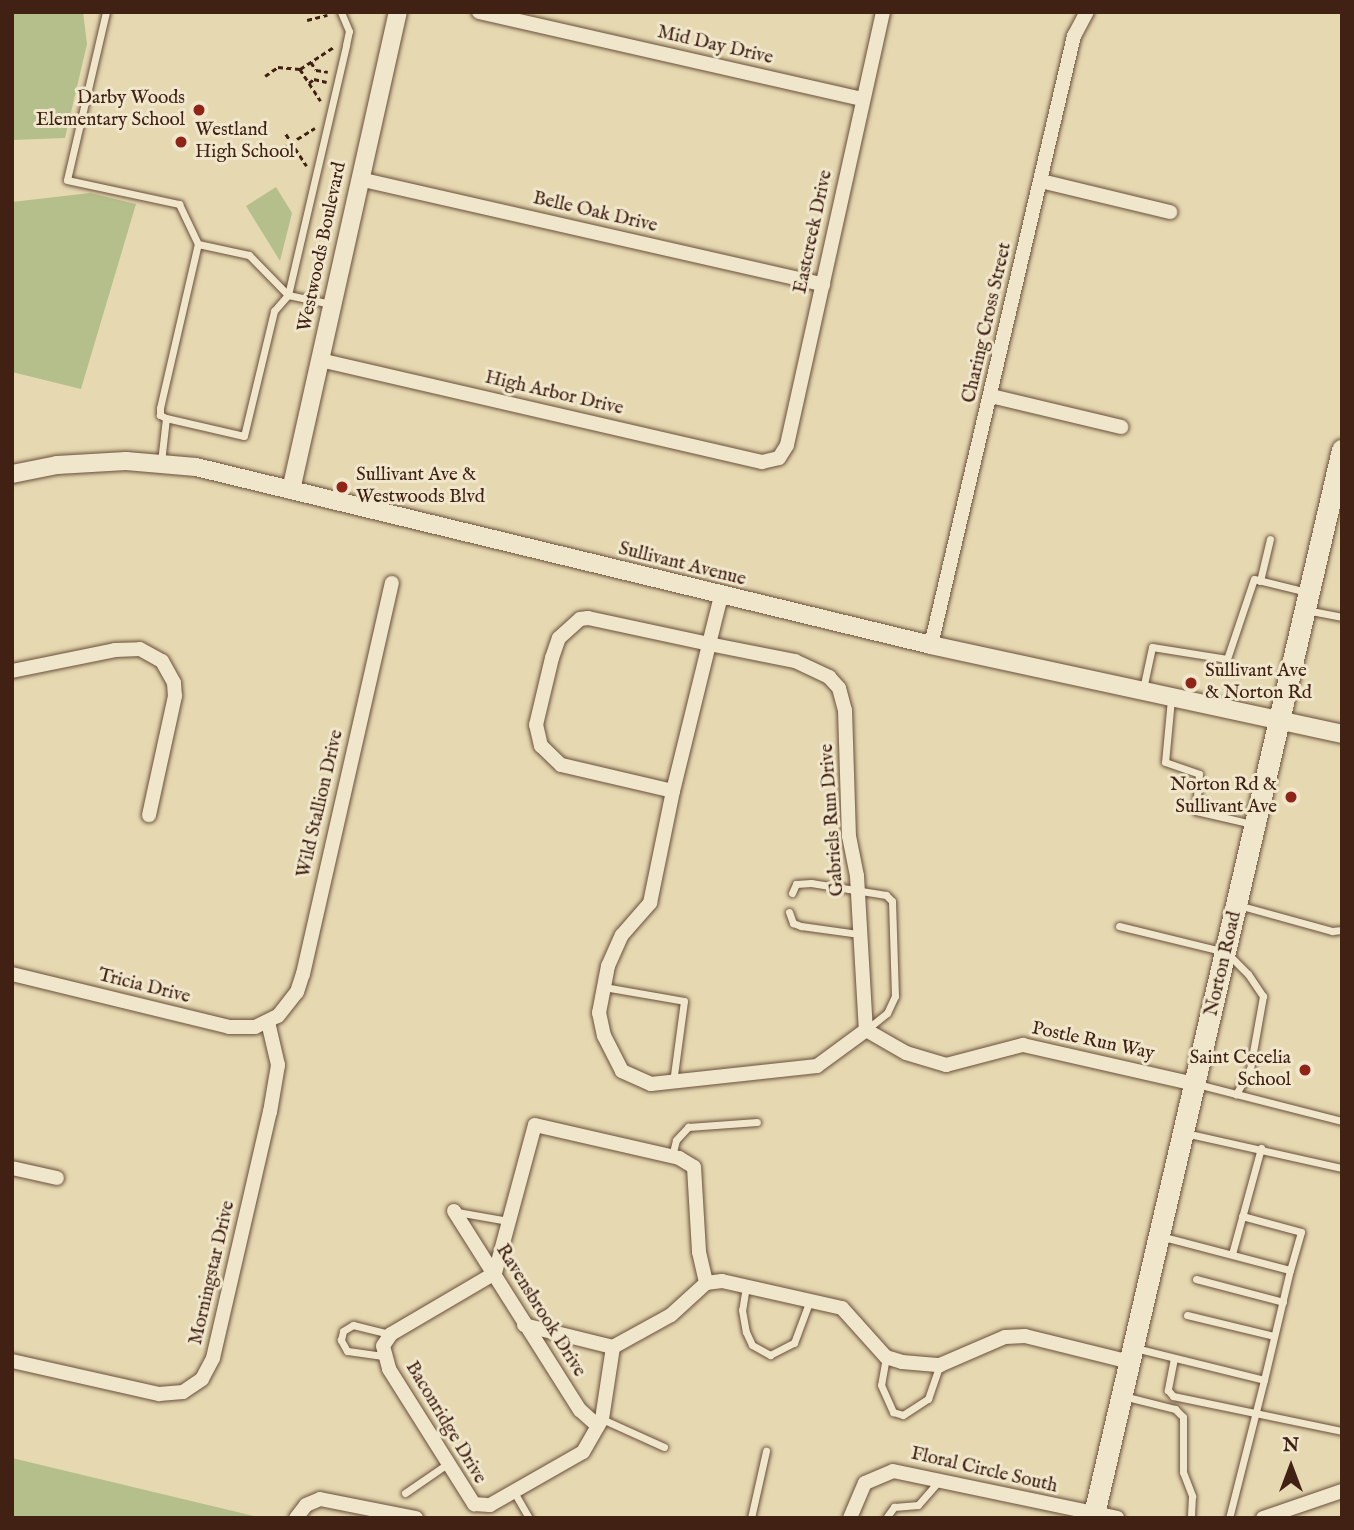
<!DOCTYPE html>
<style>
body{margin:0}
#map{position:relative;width:1354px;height:1530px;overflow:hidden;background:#e6d9b1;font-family:"IM FELL English",serif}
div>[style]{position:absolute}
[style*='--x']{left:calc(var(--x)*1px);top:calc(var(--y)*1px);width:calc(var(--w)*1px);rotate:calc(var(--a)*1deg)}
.green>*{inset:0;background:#b5bf8c}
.path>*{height:2.5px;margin-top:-1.25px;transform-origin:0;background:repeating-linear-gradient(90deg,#412114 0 5px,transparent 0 8.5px)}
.roads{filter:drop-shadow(0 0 2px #6a4f3b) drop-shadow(0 0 2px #6a4f3b)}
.service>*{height:7px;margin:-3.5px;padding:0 3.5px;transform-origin:3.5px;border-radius:3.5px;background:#efe6cc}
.minor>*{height:14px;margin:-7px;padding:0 7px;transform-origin:7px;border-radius:7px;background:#efe6cc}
.tertiary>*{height:18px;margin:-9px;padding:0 9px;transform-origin:9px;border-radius:9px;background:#efe6cc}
.secondary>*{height:21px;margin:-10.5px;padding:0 10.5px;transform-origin:10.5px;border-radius:10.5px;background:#efe6cc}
.dots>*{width:19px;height:19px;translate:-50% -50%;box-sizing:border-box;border:4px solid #efe6cc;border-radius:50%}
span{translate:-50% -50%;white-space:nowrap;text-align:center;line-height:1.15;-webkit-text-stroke:6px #efe6cc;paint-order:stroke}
.street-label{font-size:19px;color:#412114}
.poi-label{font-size:19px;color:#412114}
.right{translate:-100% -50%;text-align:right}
.left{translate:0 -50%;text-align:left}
.frame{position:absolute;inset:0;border:14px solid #412114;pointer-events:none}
.north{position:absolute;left:1256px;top:1432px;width:70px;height:70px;-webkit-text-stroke:5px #efe6cc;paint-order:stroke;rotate:0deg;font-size:19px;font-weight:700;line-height:28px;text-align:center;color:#412114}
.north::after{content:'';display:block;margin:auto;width:24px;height:32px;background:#412114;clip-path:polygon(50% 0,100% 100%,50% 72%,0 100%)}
</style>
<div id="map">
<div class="green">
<div style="clip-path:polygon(12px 12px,83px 12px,87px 44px,65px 138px,12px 140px)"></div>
<div style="clip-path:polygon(276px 187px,292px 213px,280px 261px,246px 206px)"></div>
<div style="clip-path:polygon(90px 193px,136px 204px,81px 389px,12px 372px,12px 202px)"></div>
<div style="clip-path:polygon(12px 1458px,262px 1518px,12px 1518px)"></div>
</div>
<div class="path">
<div style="--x:307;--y:20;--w:21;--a:-14"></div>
<div style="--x:311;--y:62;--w:9;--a:58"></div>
<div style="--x:316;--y:70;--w:12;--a:9"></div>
<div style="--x:300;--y:69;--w:38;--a:57"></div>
<div style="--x:265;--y:76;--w:16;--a:-35"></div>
<div style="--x:278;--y:67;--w:22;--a:5"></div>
<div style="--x:300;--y:69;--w:42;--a:-33.3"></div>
<div style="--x:309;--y:83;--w:6;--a:-39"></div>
<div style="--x:314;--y:79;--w:13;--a:13"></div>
<div style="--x:286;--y:134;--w:38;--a:57"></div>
<div style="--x:254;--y:154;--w:14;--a:12"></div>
<div style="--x:268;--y:157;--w:55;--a:-31.7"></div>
</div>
<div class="roads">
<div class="service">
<div style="--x:106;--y:12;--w:172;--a:103.1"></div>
<div style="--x:67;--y:180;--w:115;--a:12.1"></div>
<div style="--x:179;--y:204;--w:44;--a:64.6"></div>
<div style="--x:166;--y:418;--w:7;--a:-153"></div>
<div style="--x:160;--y:415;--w:7;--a:-90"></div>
<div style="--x:160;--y:408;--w:168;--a:-77"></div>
<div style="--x:198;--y:244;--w:52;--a:12.2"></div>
<div style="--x:249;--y:255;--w:56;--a:45.7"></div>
<div style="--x:288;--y:295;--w:44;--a:11.8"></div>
<div style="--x:161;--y:462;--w:44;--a:-83.5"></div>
<div style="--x:166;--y:418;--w:80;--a:13"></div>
<div style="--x:244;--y:436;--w:129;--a:-76.5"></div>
<div style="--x:274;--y:311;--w:21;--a:-49"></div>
<div style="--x:288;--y:295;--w:257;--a:-76.9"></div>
<div style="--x:346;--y:45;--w:14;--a:-78"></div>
<div style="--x:349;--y:31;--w:21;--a:-113"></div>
<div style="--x:1260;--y:581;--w:43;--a:-76.6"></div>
<div style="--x:1306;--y:610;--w:37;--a:11"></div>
<div style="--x:1143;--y:689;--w:43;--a:-77.9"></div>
<div style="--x:1152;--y:647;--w:76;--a:9.1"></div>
<div style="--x:1227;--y:659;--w:84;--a:-71.4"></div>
<div style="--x:1254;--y:579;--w:55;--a:13.8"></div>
<div style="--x:1171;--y:699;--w:63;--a:95.4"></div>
<div style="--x:1165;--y:762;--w:36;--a:19"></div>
<div style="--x:1199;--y:774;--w:37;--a:95"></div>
<div style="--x:1196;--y:811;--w:57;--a:13.1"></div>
<div style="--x:792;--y:893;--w:10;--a:-66"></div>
<div style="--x:796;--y:884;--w:15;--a:-4"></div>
<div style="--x:811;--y:883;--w:76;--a:9.1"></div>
<div style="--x:886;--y:895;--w:8;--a:45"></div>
<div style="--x:892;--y:901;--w:95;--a:88.2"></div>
<div style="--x:895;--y:996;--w:19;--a:115"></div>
<div style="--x:887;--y:1013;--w:27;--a:141"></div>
<div style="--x:1238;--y:905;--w:98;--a:15.5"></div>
<div style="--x:1332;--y:931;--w:10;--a:-6"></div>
<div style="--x:789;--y:912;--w:12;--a:70"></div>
<div style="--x:793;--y:923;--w:9;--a:21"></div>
<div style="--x:801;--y:926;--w:59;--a:7.9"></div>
<div style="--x:1119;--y:926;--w:110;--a:13.7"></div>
<div style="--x:1226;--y:952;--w:31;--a:45"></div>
<div style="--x:1248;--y:974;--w:27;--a:56"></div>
<div style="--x:1263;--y:996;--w:74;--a:100.1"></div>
<div style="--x:1250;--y:1069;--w:29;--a:119"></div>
<div style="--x:604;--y:987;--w:81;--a:9.9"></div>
<div style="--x:684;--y:1001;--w:82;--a:97.7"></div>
<div style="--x:1197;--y:1084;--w:150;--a:14.3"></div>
<div style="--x:1185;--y:1133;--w:161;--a:12.6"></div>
<div style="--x:672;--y:1156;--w:16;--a:-76"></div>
<div style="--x:676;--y:1140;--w:18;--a:-47"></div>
<div style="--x:688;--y:1127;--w:69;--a:-4.1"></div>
<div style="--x:457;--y:1212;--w:52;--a:10"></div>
<div style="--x:1242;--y:1216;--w:61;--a:15.2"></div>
<div style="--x:1301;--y:1232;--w:40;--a:106"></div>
<div style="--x:1160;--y:1236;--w:134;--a:14.7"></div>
<div style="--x:1290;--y:1270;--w:113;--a:103.3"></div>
<div style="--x:1232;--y:1254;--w:110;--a:-74.7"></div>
<div style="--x:1196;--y:1279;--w:90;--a:14.8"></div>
<div style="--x:746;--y:1286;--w:24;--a:99"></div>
<div style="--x:742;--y:1310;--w:22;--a:80"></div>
<div style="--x:746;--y:1332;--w:14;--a:65"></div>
<div style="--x:752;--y:1345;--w:21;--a:29"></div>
<div style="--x:770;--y:1355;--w:27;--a:-27"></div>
<div style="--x:794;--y:1343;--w:46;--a:-69.6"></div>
<div style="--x:1187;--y:1315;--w:89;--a:13.6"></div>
<div style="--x:1135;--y:1348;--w:133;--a:13.9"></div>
<div style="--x:1264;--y:1380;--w:142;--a:104.2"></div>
<div style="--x:383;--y:1356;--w:36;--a:-172"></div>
<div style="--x:347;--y:1351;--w:13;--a:-119"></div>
<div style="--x:341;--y:1340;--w:9;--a:-77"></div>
<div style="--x:343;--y:1331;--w:12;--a:-31"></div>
<div style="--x:353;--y:1325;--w:38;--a:14"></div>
<div style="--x:886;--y:1357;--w:28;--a:100"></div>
<div style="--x:881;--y:1385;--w:30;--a:66"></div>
<div style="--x:893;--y:1412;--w:10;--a:17"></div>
<div style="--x:903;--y:1415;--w:30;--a:-33"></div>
<div style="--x:928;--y:1399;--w:36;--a:-71"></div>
<div style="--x:1174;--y:1358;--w:33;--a:101"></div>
<div style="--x:1168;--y:1390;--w:8;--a:50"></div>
<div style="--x:1173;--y:1396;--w:173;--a:11.7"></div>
<div style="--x:1123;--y:1396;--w:54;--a:14"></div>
<div style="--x:1175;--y:1409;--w:11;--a:45"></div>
<div style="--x:1183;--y:1417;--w:55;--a:90"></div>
<div style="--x:1183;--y:1472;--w:26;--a:69"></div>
<div style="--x:1192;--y:1496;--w:22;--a:93"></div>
<div style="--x:602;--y:1419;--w:68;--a:24.3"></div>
<div style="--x:514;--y:1492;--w:30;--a:60"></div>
<div style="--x:405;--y:1493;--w:51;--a:-34.6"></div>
<div style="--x:751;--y:1518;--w:69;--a:-77.4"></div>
<div style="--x:886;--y:1518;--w:14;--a:-54"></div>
<div style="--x:894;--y:1507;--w:24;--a:-5"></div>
<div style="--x:918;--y:1505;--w:30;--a:-49"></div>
</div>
<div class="minor">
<div style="--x:479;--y:12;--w:393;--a:12.8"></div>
<div style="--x:359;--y:179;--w:476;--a:12.8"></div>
<div style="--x:1041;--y:181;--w:133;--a:13.5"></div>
<div style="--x:320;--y:360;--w:454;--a:13"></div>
<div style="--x:762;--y:462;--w:17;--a:-13"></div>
<div style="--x:779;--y:458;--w:15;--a:-58"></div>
<div style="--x:787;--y:445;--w:444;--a:-77.5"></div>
<div style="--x:991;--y:396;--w:134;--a:13.4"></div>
<div style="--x:931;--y:645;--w:626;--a:-76.79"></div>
<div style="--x:1074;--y:36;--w:27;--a:-62"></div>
<div style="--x:12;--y:671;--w:105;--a:-11.5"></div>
<div style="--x:115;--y:650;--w:25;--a:-2"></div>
<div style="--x:140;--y:649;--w:25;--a:29"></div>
<div style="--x:162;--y:661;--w:25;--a:61"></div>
<div style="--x:174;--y:683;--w:13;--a:86"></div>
<div style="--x:175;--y:696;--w:122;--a:102.3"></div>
<div style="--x:673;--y:791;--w:115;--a:-166.9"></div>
<div style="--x:561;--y:765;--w:28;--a:-136"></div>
<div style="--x:541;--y:746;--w:22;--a:-103"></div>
<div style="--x:536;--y:725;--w:69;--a:-76.6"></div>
<div style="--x:552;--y:658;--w:21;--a:-71"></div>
<div style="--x:559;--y:638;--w:28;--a:-42"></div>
<div style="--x:580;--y:619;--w:8;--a:-7"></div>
<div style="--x:588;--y:618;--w:124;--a:12.1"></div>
<div style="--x:709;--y:644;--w:88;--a:11.2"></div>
<div style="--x:795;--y:661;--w:38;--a:25"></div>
<div style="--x:829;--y:677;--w:15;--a:48"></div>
<div style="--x:839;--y:688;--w:23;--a:75"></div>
<div style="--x:845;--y:710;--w:126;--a:88.2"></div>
<div style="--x:849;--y:836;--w:41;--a:78.7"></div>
<div style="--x:857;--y:876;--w:154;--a:86.7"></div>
<div style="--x:866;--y:1030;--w:61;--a:143.7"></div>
<div style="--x:817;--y:1066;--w:167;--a:173.8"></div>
<div style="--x:651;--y:1084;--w:32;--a:-156"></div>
<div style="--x:622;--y:1071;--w:39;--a:-117"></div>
<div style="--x:604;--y:1036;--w:24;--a:-102"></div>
<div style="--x:599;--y:1013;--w:48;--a:-79.2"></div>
<div style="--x:608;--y:966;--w:34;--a:-66"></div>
<div style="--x:622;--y:935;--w:43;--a:-48.8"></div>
<div style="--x:650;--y:903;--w:114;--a:-78.4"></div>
<div style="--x:673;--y:791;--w:151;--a:-76.2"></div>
<div style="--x:709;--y:644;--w:49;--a:-76"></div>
<div style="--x:12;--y:974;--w:223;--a:13.7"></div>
<div style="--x:229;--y:1027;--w:26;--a:0"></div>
<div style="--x:255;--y:1027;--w:25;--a:-26"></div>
<div style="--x:278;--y:1016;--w:31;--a:-52"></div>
<div style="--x:297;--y:992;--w:19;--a:-72"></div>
<div style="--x:303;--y:974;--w:401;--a:-77.2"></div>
<div style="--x:866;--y:1030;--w:46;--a:29.9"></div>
<div style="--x:906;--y:1053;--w:42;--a:16.7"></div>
<div style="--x:946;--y:1065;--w:80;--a:-14.6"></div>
<div style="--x:1023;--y:1045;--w:176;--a:12.8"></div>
<div style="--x:12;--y:1168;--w:46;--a:12.5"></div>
<div style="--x:454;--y:1211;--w:236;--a:57.7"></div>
<div style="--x:580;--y:1410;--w:24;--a:42"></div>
<div style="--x:495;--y:1273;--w:121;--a:149.6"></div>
<div style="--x:391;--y:1334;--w:14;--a:124"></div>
<div style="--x:383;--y:1346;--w:24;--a:75"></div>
<div style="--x:389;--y:1369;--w:160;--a:57.8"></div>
<div style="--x:474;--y:1504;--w:16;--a:4"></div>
<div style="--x:490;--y:1505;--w:107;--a:-29.7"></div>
<div style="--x:583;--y:1452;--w:38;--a:-60"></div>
<div style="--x:602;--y:1419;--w:73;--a:-81.3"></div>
<div style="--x:495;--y:1273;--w:153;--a:-74.9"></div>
<div style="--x:535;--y:1125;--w:148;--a:12.9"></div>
<div style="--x:679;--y:1158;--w:17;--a:31"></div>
<div style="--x:694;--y:1167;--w:85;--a:86.6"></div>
<div style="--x:699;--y:1252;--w:32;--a:77"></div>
<div style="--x:524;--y:1325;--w:92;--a:13.9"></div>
<div style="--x:613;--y:1347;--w:66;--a:-28.9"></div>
<div style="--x:671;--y:1315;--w:47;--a:-42.4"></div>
<div style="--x:706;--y:1283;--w:16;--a:-7"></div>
<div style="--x:722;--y:1281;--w:123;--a:12.7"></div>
<div style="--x:842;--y:1308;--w:66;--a:48.1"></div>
<div style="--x:886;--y:1357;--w:17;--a:17"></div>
<div style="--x:902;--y:1362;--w:38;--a:5"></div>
<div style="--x:940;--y:1365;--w:71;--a:-23.3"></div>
<div style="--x:1005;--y:1337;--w:20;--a:-3"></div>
<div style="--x:1025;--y:1336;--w:108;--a:13.9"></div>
<div style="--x:12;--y:1361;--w:151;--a:12.7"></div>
<div style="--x:159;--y:1394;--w:24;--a:-5"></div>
<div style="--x:183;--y:1392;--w:23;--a:-34"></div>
<div style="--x:202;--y:1379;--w:24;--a:-62"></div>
<div style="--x:213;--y:1358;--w:253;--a:-77"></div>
<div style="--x:270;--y:1112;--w:48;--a:-80.3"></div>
<div style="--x:278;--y:1065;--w:44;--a:-103.1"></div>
<div style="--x:296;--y:1518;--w:16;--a:-52"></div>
<div style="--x:306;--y:1505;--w:15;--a:-23"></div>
<div style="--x:320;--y:1499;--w:98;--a:11.2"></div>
<div style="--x:850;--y:1518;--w:38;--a:-67"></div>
<div style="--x:865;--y:1483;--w:30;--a:-23"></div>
<div style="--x:893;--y:1471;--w:229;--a:11.8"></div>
<div style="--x:1263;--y:1518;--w:83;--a:-18.9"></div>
</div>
<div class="tertiary">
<div style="--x:12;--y:474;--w:46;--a:-11.3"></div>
<div style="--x:57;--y:465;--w:69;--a:-3.3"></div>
<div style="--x:126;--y:461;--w:70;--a:4.9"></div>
<div style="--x:196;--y:467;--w:756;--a:13.61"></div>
<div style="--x:931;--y:645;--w:421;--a:12.2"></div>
<div style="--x:291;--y:490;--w:490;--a:-77.4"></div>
</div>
<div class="secondary">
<div style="--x:1093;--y:1518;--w:1097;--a:-76.88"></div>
</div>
</div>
<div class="dots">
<div style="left:199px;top:110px;background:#8f2418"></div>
<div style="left:181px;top:142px;background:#8f2418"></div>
<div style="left:342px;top:487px;background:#8f2418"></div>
<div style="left:1191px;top:683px;background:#8f2418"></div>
<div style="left:1291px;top:797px;background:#8f2418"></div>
<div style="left:1305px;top:1070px;background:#8f2418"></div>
</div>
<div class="street-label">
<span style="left:715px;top:46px;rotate:13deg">Mid Day Drive</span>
<span style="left:595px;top:213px;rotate:13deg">Belle Oak Drive</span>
<span style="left:814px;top:232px;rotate:-78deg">Eastcreek Drive</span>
<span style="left:323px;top:247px;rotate:-78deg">Westwoods Boulevard</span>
<span style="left:988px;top:323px;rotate:-77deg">Charing Cross Street</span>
<span style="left:554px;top:394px;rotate:13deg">High Arbor Drive</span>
<span style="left:682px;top:565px;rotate:14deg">Sullivant Avenue</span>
<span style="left:321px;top:804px;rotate:-77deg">Wild Stallion Drive</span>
<span style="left:833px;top:820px;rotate:-94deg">Gabriels Run Drive</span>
<span style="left:1224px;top:964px;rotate:-77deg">Norton Road</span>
<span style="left:144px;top:987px;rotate:14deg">Tricia Drive</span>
<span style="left:1093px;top:1042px;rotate:12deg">Postle Run Way</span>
<span style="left:213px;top:1273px;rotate:-77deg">Morningstar Drive</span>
<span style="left:540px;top:1311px;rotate:58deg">Ravensbrook Drive</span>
<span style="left:445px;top:1423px;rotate:59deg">Baconridge Drive</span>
<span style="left:984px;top:1471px;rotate:13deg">Floral Circle South</span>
</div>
<div class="poi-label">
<span class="right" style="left:185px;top:110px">Darby Woods<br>Elementary School</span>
<span class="left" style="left:195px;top:142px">Westland<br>High School</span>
<span class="left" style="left:356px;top:487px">Sullivant Ave &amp;<br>Westwoods Blvd</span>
<span class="left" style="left:1205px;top:683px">Sullivant Ave<br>&amp; Norton Rd</span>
<span class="right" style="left:1277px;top:797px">Norton Rd &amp;<br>Sullivant Ave</span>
<span class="right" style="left:1291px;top:1070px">Saint Cecelia<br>School</span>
</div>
<div class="frame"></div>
<div class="north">N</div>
</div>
